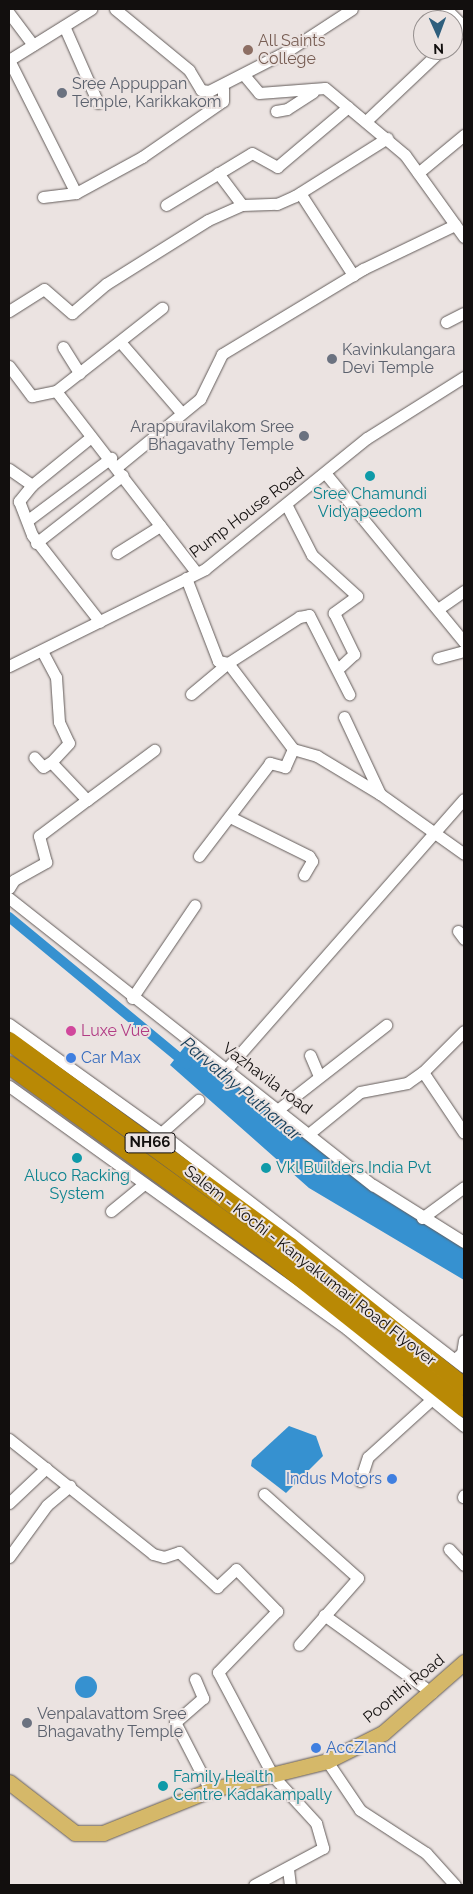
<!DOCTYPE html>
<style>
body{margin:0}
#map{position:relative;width:473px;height:1894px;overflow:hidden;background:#ebe3e1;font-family:Raleway,sans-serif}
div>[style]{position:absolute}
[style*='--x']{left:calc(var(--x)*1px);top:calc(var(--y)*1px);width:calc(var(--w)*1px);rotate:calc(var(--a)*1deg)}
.water>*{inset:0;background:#3691d0}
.round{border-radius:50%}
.canal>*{height:10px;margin:-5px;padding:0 5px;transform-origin:5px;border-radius:5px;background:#3691d0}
.roads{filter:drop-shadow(0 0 1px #635c5a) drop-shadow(0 0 1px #635c5a)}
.minor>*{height:11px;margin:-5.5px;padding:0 5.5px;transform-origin:5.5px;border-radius:5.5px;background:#fff}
.major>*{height:15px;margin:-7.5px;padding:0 7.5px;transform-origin:7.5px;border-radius:7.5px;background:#d5b869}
.highway>*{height:18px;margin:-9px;padding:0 9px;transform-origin:9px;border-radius:9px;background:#b98905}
.dots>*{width:14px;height:14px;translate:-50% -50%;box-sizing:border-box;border:2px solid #ebe3e1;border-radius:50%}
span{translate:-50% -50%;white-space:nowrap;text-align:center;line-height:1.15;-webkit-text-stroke:4px #ebe3e1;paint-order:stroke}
.shield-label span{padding:1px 4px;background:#ebe3e1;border:1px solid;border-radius:4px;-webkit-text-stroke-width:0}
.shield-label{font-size:15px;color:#120f0e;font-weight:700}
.education-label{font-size:16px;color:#785e54}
.left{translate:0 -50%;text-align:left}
.worship-label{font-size:16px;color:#5b616d}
.right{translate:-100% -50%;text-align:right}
.culture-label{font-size:16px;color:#0d838f}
.street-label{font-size:16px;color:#120f0e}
.hotel-label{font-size:16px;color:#b23c85}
.shop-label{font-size:16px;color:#366cbe}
.water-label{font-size:18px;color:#193e58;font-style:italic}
.frame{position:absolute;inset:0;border:10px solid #120f0e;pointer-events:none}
.north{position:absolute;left:413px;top:10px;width:50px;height:50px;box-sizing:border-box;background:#ebe3e1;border:1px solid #948e8d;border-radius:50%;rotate:178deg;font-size:14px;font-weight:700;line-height:20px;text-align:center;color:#120f0e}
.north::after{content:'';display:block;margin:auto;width:18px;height:22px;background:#2f5f7d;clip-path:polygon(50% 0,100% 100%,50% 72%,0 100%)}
</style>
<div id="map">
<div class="water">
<div style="clip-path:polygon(186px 1045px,371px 1191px,464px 1248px,464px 1280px,309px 1188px,170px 1065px)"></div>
<div style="clip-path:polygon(289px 1426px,316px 1436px,323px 1456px,286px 1493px,251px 1466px,252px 1460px)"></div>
<div class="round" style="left:75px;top:1676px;width:22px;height:22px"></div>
</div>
<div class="canal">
<div style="--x:9;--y:917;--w:231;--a:39.6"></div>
</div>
<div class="roads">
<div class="minor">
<div style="--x:115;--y:9;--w:96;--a:39.5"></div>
<div style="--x:189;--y:70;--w:23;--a:59"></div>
<div style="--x:201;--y:90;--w:8;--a:7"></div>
<div style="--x:209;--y:91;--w:90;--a:-27.1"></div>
<div style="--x:289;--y:50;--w:75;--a:-33.1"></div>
<div style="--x:446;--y:9;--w:25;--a:45"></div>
<div style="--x:9;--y:13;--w:40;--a:53"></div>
<div style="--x:64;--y:26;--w:84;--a:66.2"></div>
<div style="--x:453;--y:39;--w:16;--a:-45"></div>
<div style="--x:9;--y:60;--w:149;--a:63.3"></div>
<div style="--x:9;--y:60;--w:97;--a:-31.9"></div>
<div style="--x:244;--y:75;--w:23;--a:50"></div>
<div style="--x:259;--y:93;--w:66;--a:-4.3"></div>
<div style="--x:325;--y:88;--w:104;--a:39.9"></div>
<div style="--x:405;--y:155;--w:101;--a:54.3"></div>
<div style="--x:276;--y:111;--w:11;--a:-10"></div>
<div style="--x:287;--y:109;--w:31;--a:-33"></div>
<div style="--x:366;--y:121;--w:103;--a:-43.4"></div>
<div style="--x:218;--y:173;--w:40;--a:53"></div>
<div style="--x:418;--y:173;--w:60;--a:-39.6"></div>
<div style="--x:300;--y:193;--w:98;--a:57.1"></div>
<div style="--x:43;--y:197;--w:33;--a:-7"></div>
<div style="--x:76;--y:193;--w:75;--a:-28.6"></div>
<div style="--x:142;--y:157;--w:98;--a:-34.7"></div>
<div style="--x:223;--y:101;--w:13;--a:-90"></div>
<div style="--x:166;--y:205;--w:100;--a:-31.2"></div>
<div style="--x:252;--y:153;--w:29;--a:29"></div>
<div style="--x:277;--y:167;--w:93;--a:-40.2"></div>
<div style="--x:9;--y:311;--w:41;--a:-32.2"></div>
<div style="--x:44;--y:289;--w:37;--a:41"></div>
<div style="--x:72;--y:313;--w:45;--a:-40.5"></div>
<div style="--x:106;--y:284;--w:120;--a:-32.1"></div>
<div style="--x:208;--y:220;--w:37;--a:-24"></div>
<div style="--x:242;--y:205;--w:35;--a:-2"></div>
<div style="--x:277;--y:204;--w:20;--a:-24"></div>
<div style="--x:295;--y:196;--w:109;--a:-32.2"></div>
<div style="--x:446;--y:322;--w:20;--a:-27"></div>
<div style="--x:122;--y:344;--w:90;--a:49.1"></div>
<div style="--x:63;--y:347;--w:31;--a:58"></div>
<div style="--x:9;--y:366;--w:38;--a:53"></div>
<div style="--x:32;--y:396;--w:25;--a:-12"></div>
<div style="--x:56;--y:391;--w:229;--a:52.3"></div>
<div style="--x:56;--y:391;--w:135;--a:-38.1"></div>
<div style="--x:118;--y:466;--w:106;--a:-39.3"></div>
<div style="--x:200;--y:399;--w:50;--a:-63.9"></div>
<div style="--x:222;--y:354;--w:165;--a:-31.1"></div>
<div style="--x:363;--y:269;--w:102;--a:-25.6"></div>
<div style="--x:9;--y:469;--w:28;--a:35"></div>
<div style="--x:32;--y:485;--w:76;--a:-39.1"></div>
<div style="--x:326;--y:474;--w:217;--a:50.6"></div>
<div style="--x:32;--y:485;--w:21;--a:129"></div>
<div style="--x:19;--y:501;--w:36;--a:69"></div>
<div style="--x:32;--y:535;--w:110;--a:52"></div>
<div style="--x:287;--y:506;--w:55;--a:63"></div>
<div style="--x:312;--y:555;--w:61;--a:42.3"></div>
<div style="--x:357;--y:596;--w:29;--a:144"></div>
<div style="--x:334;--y:613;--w:46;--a:64"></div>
<div style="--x:354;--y:654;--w:21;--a:137"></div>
<div style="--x:28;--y:520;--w:104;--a:-36.8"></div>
<div style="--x:36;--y:543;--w:110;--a:-38"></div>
<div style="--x:117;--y:553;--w:51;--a:-32.1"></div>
<div style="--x:186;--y:578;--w:89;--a:68.9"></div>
<div style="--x:218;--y:661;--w:10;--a:11"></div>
<div style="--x:228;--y:663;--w:85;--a:-32.9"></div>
<div style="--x:299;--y:617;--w:10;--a:-11"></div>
<div style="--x:309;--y:615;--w:89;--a:63.1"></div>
<div style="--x:438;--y:609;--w:32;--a:-35"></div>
<div style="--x:42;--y:651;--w:30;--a:62"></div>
<div style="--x:56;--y:677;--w:45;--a:86.2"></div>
<div style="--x:59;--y:722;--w:23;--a:65"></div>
<div style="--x:69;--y:743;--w:26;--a:133"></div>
<div style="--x:438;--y:658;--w:27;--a:-15"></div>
<div style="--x:9;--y:666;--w:219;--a:-26.3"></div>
<div style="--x:205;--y:569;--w:208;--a:-39"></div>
<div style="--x:367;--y:438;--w:115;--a:-32.2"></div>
<div style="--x:191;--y:694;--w:48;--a:-40"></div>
<div style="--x:228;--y:663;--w:108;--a:52.9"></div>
<div style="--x:293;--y:749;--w:20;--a:114"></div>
<div style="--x:285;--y:767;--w:16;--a:-165"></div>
<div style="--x:270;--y:763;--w:117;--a:127.4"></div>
<div style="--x:344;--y:717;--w:85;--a:64.9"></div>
<div style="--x:380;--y:794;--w:103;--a:35.5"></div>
<div style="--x:293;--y:749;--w:25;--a:16"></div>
<div style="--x:317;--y:756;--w:74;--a:31.1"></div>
<div style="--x:87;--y:800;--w:84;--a:-36.7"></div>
<div style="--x:230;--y:817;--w:88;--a:26.3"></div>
<div style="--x:309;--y:856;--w:6;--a:59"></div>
<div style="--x:312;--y:861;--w:16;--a:120"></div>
<div style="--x:9;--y:888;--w:9;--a:-58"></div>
<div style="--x:14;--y:880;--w:37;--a:-29"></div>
<div style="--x:46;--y:862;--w:27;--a:-105"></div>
<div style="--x:39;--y:836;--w:60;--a:-36.9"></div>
<div style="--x:87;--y:800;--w:52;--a:-133.5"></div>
<div style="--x:51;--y:762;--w:9;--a:148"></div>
<div style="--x:43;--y:767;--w:13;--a:-132"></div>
<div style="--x:9;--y:898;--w:464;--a:38.3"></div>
<div style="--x:373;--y:1185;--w:107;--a:32.1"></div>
<div style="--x:458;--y:931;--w:10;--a:53"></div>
<div style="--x:132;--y:998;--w:112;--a:-55.9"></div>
<div style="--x:9;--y:1024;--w:187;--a:35.6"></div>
<div style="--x:161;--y:1133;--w:383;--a:37.7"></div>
<div style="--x:310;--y:1055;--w:23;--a:67"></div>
<div style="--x:224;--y:1072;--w:363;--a:-48.7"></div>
<div style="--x:423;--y:1072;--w:73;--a:56.1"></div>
<div style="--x:9;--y:1086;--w:416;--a:35.7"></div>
<div style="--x:347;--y:1329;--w:152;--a:39.7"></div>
<div style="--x:276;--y:1111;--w:140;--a:-38"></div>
<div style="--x:311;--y:1132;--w:63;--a:-39.2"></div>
<div style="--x:360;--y:1092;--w:48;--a:-10.8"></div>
<div style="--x:407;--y:1083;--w:19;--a:-35"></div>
<div style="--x:423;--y:1072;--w:58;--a:-45"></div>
<div style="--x:161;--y:1133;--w:50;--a:-41.7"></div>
<div style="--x:111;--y:1211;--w:43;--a:-39.3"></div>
<div style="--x:422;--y:1218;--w:52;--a:-36.4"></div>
<div style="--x:455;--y:1359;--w:9;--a:-41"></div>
<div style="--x:462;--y:1353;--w:13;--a:-81"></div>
<div style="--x:9;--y:1439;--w:184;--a:38.6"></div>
<div style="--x:153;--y:1554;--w:11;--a:15"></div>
<div style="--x:164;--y:1557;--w:16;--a:-18"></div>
<div style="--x:179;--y:1552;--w:52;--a:42.6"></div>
<div style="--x:217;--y:1587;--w:26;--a:-43"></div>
<div style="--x:236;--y:1569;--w:59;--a:45.7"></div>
<div style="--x:277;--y:1611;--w:85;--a:134"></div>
<div style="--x:218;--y:1672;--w:118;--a:62.1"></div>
<div style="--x:273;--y:1776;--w:64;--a:47.5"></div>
<div style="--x:316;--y:1823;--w:26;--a:74"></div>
<div style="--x:323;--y:1848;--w:78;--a:151.8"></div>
<div style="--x:360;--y:1481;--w:25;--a:-72"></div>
<div style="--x:368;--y:1457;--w:86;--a:-42.2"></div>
<div style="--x:264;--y:1494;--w:126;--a:41.8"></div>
<div style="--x:358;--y:1578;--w:89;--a:131.4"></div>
<div style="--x:463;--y:1497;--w:2;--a:-63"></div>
<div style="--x:9;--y:1503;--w:51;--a:-43.4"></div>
<div style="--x:449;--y:1549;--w:22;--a:47"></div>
<div style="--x:9;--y:1557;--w:64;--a:-53.8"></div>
<div style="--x:47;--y:1505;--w:30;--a:-40"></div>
<div style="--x:324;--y:1615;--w:133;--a:35.8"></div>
<div style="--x:195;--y:1679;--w:21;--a:67"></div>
<div style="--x:203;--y:1698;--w:37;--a:139"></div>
<div style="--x:175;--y:1722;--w:76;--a:62.8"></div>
<div style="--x:327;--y:1761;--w:59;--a:56"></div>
<div style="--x:360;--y:1810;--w:79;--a:33.1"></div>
<div style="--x:426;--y:1853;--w:43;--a:47.8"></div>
<div style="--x:288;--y:1869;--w:16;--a:83"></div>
</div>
<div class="major">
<div style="--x:9;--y:1782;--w:83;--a:37.7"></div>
<div style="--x:75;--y:1833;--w:28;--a:0"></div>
<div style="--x:103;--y:1833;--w:115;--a:-21.9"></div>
<div style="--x:210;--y:1790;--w:121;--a:-13.9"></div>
<div style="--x:327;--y:1761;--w:63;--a:-26.6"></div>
<div style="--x:383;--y:1733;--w:108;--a:-41.2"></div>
</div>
<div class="highway">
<div style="--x:9;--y:1041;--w:348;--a:36.2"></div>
<div style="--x:290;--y:1247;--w:223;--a:38.8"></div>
<div style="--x:9;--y:1065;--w:332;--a:35.9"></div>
<div style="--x:278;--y:1260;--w:238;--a:38.5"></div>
</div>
</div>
<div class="dots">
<div style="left:248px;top:50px;background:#8d6e63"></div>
<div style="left:62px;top:93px;background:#6b7280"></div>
<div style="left:332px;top:359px;background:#6b7280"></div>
<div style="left:304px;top:436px;background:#6b7280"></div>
<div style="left:370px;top:476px;background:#0f9aa8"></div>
<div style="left:71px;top:1031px;background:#d1479c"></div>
<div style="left:71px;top:1058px;background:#3f7fe0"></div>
<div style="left:77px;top:1158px;background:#0f9aa8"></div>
<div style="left:266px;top:1168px;background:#0f9aa8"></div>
<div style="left:392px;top:1479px;background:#3f7fe0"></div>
<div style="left:27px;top:1723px;background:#6b7280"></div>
<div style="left:316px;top:1748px;background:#3f7fe0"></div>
<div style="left:163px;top:1786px;background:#0f9aa8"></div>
</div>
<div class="shield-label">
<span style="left:150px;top:1143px">NH66</span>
</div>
<div class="education-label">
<span class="left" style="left:258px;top:50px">All Saints<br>College</span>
</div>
<div class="worship-label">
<span class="left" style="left:72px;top:93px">Sree Appuppan<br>Temple, Karikkakom</span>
<span class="left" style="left:342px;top:359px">Kavinkulangara<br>Devi Temple</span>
<span class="right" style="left:294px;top:436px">Arappuravilakom Sree<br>Bhagavathy Temple</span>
<span class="left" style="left:37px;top:1723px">Venpalavattom Sree<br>Bhagavathy Temple</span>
</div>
<div class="culture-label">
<span style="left:370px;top:503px">Sree Chamundi<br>Vidyapeedom</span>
<span class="left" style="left:276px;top:1168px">Vkl Builders India Pvt</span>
<span style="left:77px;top:1185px">Aluco Racking<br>System</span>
<span class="left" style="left:173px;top:1786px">Family Health<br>Centre Kadakampally</span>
</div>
<div class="street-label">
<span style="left:247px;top:513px;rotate:-37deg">Pump House Road</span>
<span style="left:267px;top:1079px;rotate:37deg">Vazhavila road</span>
<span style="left:310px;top:1266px;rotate:38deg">Salem - Kochi - Kanyakumari Road Flyover</span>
<span style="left:404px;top:1689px;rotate:-39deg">Poonthi Road</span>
</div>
<div class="hotel-label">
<span class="left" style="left:81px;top:1031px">Luxe Vue</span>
</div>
<div class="shop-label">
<span class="left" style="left:81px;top:1058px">Car Max</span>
<span class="right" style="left:382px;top:1479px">Indus Motors</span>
<span class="left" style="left:326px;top:1748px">AccZland</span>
</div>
<div class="water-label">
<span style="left:241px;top:1089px;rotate:40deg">Parvathy Puthanar</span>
</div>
<div class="frame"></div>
<div class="north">N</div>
</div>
